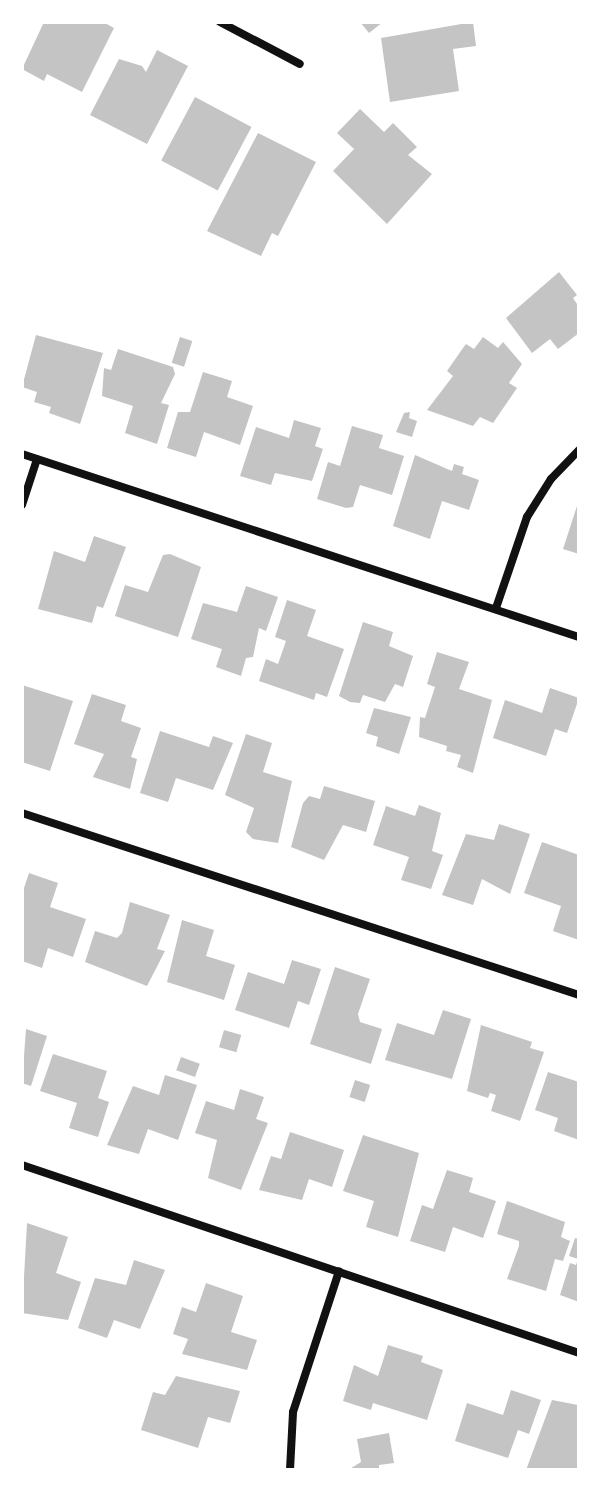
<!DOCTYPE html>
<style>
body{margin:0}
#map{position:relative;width:601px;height:1492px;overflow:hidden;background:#fff;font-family:Helvetica,sans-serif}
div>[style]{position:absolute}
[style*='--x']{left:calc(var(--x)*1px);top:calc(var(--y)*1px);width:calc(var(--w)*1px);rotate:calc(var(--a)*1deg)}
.building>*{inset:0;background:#c4c4c4;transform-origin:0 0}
.minor>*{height:8px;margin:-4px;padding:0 4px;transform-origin:4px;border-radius:4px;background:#111}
span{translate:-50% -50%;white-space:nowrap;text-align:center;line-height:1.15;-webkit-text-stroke:7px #fff;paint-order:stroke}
.frame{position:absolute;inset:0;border:24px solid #fff;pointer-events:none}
</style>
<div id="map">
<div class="building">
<div style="clip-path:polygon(44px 22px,103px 22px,114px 28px,82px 92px,47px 74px,44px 81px,22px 69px)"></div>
<div style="clip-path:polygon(360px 22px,383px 22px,369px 33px)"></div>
<div style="clip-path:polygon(473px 22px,476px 46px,453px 49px,459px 91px,390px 102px,381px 38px)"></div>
<div style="clip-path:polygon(157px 50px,188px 66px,147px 144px,90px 115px,119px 59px,142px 66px,146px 72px)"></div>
<div style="left:195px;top:97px;width:64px;height:72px;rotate:28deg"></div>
<div style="clip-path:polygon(360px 109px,384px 132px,393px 123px,417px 147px,408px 155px,432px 174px,387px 224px,333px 171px,354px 149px,337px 133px)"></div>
<div style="clip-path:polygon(258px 133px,316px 162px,278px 236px,272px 233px,261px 256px,207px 231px)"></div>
<div style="clip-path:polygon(559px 272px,577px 295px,573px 298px,579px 307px,579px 333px,558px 349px,550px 339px,532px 353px,506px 318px)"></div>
<div style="clip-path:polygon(36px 335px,103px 353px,80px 424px,49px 413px,51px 407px,34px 402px,37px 392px,22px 387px)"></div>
<div style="left:180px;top:337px;width:13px;height:27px;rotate:18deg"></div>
<div style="clip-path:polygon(483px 337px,498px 348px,503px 342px,522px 364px,509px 383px,517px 388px,493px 423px,480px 417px,473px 426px,427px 410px,453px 376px,447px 371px,463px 348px,466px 344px,474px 349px)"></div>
<div style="clip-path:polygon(118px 349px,173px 367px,175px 374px,161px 403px,169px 405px,157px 444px,125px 433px,133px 406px,102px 396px,104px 368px,111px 370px)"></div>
<div style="clip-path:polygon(203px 372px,232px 381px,227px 397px,253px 406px,240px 445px,204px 432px,196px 457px,167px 448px,178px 412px,190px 412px)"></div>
<div style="clip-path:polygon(410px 412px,409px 418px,417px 421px,412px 437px,396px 432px,404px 413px)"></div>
<div style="clip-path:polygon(294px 420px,321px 428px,315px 446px,323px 449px,312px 481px,275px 473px,271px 485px,240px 476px,256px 427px,289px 438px)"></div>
<div style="clip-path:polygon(352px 426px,383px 435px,379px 448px,404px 456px,392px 495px,360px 485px,353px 507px,346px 508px,317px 499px,328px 462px,340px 466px)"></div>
<div style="clip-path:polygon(415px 455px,452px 471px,454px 464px,464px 467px,462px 474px,479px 480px,469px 510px,442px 501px,430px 539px,393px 526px)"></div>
<div style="clip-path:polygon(578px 503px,579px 503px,579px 554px,563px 549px)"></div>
<div style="clip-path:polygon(94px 536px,126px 547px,103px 608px,97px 606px,92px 623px,38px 609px,54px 551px,85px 562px)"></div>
<div style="clip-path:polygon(170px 554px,201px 567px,178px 637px,115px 616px,125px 585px,148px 592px,163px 555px)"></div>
<div style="clip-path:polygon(246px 586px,278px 597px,266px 631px,259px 628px,253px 657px,246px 658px,241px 676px,216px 667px,222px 649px,191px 639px,203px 603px,237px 612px)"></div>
<div style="clip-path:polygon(287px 600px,316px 610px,307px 636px,344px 649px,327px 697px,316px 693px,314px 700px,259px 681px,266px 659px,278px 664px,286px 641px,275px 637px)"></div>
<div style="clip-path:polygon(363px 622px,393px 632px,389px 646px,413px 656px,403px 687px,395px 684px,385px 702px,363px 695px,360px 703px,350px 702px,339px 696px)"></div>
<div style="clip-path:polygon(437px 652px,469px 662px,459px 689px,492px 700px,473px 773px,457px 767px,461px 755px,446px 751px,447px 746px,419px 737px,420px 717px,425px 718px,435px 687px,427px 684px)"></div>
<div style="clip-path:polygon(22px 685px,73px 701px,50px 771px,22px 762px)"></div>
<div style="clip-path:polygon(550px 688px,579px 698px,567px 733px,555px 729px,546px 756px,493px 738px,505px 700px,542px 713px)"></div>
<div style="clip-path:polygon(92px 694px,126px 705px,121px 721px,141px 728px,131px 757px,137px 759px,130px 789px,93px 777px,104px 754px,74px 744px)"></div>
<div style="clip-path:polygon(374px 708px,411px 717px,399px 754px,376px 746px,378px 737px,366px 733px)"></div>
<div style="clip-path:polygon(160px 731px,209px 747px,213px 736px,233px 743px,213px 790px,176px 778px,168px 802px,140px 793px)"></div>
<div style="clip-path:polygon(246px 734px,272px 743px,263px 772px,292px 781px,278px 843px,253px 839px,246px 832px,254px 808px,225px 795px)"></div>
<div style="clip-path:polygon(324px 786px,375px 801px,366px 832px,343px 825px,324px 860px,291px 847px,303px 803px,309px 796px,320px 799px)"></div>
<div style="clip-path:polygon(419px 805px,441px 813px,432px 851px,443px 855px,431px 889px,401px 880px,409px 857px,373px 845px,386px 806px,415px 816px)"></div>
<div style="clip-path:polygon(499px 824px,530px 834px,510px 894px,482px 879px,473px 905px,442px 895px,466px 834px,494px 840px)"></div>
<div style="clip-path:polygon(542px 842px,579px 855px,579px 940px,553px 931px,561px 906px,524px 893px)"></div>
<div style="clip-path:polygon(29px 873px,58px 883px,50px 907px,86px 919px,73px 957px,48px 948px,42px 968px,22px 961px,22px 894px)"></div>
<div style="clip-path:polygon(130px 902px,170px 915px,157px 949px,165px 951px,147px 986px,85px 962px,95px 931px,117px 938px,122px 933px)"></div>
<div style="clip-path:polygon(182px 920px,214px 930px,206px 956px,235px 965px,224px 1000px,167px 982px)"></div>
<div style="clip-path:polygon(292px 960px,321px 969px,309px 1005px,298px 1001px,289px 1028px,235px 1010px,248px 972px,284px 984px)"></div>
<div style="clip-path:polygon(335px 967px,370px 979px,358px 1014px,360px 1022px,382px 1029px,371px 1064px,310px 1044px)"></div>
<div style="clip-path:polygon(443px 1010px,471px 1019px,452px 1079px,385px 1060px,397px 1023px,434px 1035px)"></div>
<div style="clip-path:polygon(481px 1025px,532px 1042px,530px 1048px,544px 1052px,520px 1121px,491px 1111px,496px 1095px,490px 1093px,488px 1098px,467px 1091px)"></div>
<div style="clip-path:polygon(26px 1029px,47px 1036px,31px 1086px,22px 1083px)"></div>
<div style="left:224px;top:1030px;width:18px;height:18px;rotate:16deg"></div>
<div style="clip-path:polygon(53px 1054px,107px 1071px,98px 1098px,109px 1102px,98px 1137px,69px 1128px,77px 1103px,40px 1091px)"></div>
<div style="left:181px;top:1057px;width:20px;height:14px;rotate:20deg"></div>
<div style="clip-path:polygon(548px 1072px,579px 1082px,579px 1140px,554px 1131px,558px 1118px,535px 1110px)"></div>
<div style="clip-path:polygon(165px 1075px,197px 1085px,178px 1140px,148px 1129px,139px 1154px,107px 1145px,133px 1086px,159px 1095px)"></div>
<div style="left:355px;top:1080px;width:16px;height:18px;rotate:18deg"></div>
<div style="clip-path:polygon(240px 1089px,264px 1097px,256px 1119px,268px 1123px,241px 1190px,208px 1178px,217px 1140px,195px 1133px,206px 1101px,234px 1110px)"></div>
<div style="clip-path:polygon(290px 1132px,344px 1150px,332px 1187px,309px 1179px,302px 1200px,259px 1190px,271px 1156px,281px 1159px)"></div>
<div style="clip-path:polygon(363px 1135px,419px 1153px,398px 1237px,366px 1227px,374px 1201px,343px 1191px)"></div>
<div style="clip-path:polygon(447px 1170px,473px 1178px,469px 1192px,496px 1201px,483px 1238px,453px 1227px,445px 1252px,410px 1241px,422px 1205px,433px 1209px)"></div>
<div style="clip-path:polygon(507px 1201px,565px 1222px,561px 1237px,570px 1241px,563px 1261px,555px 1259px,546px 1291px,507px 1279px,519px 1246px,519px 1241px,497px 1234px)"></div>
<div style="clip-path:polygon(27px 1223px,68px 1237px,56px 1273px,81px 1282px,68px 1320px,22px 1313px)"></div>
<div style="clip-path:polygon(575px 1238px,579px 1239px,579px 1302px,560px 1295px,570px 1263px,576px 1265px,578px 1259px,569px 1256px)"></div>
<div style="clip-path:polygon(134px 1260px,165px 1270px,140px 1329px,114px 1320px,107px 1338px,78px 1328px,95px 1278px,126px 1285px)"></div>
<div style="clip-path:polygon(206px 1283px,243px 1296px,231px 1332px,257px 1340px,247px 1370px,182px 1354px,188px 1339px,173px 1334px,182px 1307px,196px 1312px)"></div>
<div style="clip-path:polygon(388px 1345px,423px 1356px,421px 1362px,443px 1370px,427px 1420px,373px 1403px,371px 1410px,343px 1401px,354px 1365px,378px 1376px)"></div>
<div style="clip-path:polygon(176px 1376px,240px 1391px,230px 1423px,208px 1417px,198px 1448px,141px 1430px,153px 1392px,165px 1395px)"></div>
<div style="clip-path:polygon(511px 1390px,541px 1400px,529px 1434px,518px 1430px,508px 1458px,455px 1441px,467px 1403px,503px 1415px)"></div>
<div style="clip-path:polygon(552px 1400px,578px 1405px,579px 1470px,526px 1470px)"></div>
<div style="clip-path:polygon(389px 1433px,394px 1463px,379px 1465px,379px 1470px,348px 1470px,361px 1462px,357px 1439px)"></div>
</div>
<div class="minor">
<div style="--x:220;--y:22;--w:90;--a:27.7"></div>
<div style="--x:22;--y:454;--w:586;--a:18.19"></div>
<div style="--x:22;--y:505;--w:48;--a:-71.9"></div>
<div style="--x:496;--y:608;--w:96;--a:-71.2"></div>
<div style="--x:527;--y:517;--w:45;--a:-57.7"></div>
<div style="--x:551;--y:479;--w:40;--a:-46"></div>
<div style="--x:22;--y:813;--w:586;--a:18.09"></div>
<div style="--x:22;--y:1165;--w:588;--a:18.65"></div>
<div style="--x:290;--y:1470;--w:58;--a:-87"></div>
<div style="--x:293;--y:1412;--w:148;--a:-71.9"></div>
</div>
<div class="frame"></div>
</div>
